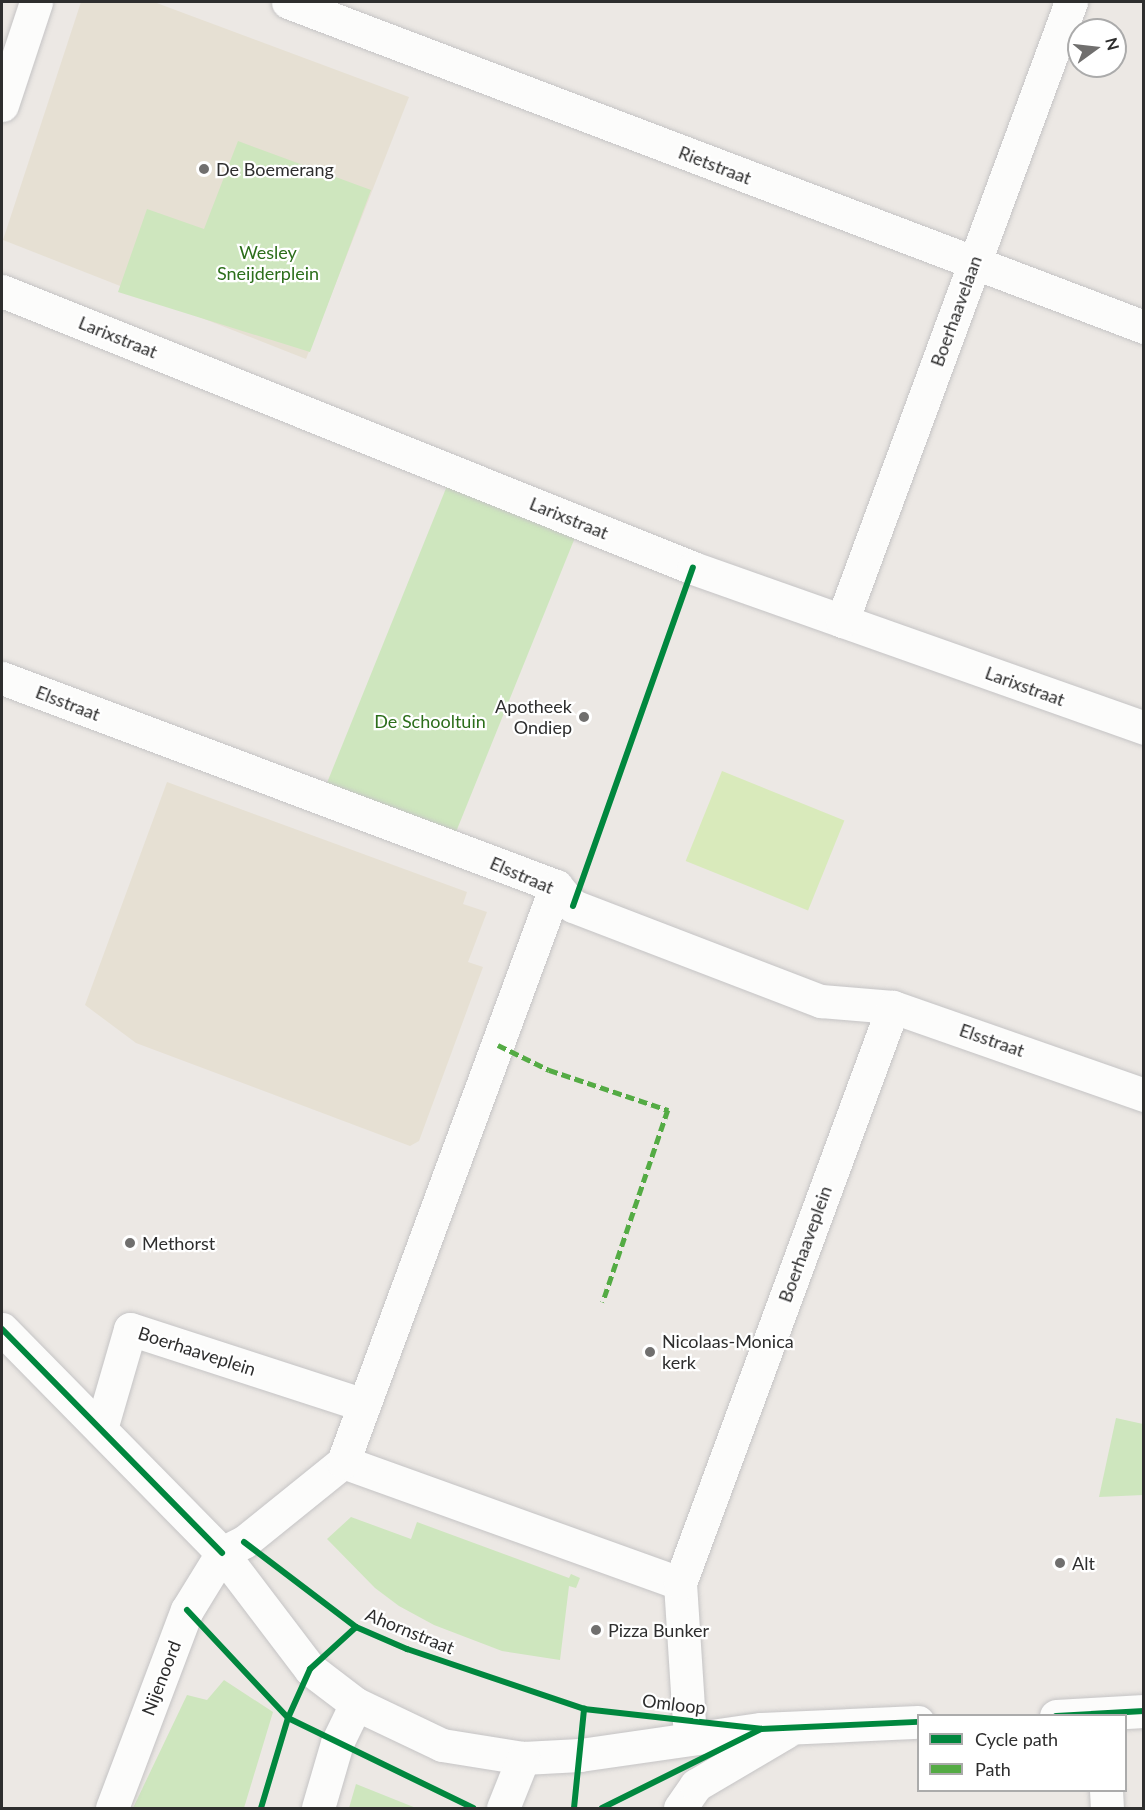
<!DOCTYPE html>
<style>
body{margin:0}
#map{position:relative;width:1145px;height:1810px;overflow:hidden;background:#ece8e4;font-family:Lato,sans-serif}
div>[style]{position:absolute}
[style*='--x']{left:calc(var(--x)*1px);top:calc(var(--y)*1px);width:calc(var(--w)*1px);rotate:calc(var(--a)*1deg)}
.education>*{inset:0;background:#e6e0d3}
.green>*{inset:0;background:#cee6be;transform-origin:0 0}
.pitch>*{inset:0;background:#d9eabb;transform-origin:0 0}
.roads{filter:drop-shadow(0 0 2px #c5c4c5) drop-shadow(0 0 2px #c5c4c5)}
.minor>*{height:33px;margin:-16.5px;padding:0 16.5px;transform-origin:16.5px;border-radius:16.5px;background:#fcfcfb}
.quiet>*{height:4.5px;margin-top:-2.25px;transform-origin:0;background:repeating-linear-gradient(90deg,#54ab44 0 9px,transparent 0 13.5px)}
.cycleway>*{height:6px;margin:-3px;padding:0 3px;transform-origin:3px;border-radius:3px;background:#00873e}
.dots>*{width:16px;height:16px;translate:-50% -50%;box-sizing:border-box;border:3px solid #fff;border-radius:50%}
span{translate:-50% -50%;white-space:nowrap;text-align:center;line-height:1.15;-webkit-text-stroke:4.5px #fff;paint-order:stroke}
.street-label{font-size:18px;color:#2e2e2e}
.poi-label{font-size:18px;color:#2e2e2e}
.left{translate:0 -50%;text-align:left}
.right{translate:-100% -50%;text-align:right}
.park-label{font-size:18px;color:#2c6e1b}
.frame{position:absolute;inset:0;border:3px solid #2e2e2e;pointer-events:none}
.legend{position:absolute;left:917px;top:1714px;width:210px;height:78px;box-sizing:border-box;background:#fff;border:2px solid #ababab;margin:0;padding:8px 10px;list-style:none;font-size:18px;color:#2e2e2e}
.legend li{display:flex;align-items:center;gap:12px;height:30px}
.legend b{width:30px;border:2px solid #ababab}
.north{position:absolute;left:1067px;top:18px;width:60px;height:60px;box-sizing:border-box;background:#fff;border:2px solid #ababab;border-radius:50%;rotate:75deg;font-size:16px;font-weight:700;line-height:24px;text-align:center;color:#2e2e2e}
.north::after{content:'';display:block;margin:auto;width:21px;height:27px;background:#706f6e;clip-path:polygon(50% 0,100% 100%,50% 72%,0 100%)}
</style>
<div id="map">
<div class="education">
<div style="clip-path:polygon(81px 2px,154px 2px,409px 97px,306px 359px,3px 240px)"></div>
<div style="clip-path:polygon(167px 782px,467px 892px,463px 904px,487px 912px,468px 962px,483px 967px,419px 1141px,410px 1146px,136px 1043px,85px 1005px)"></div>
</div>
<div class="green">
<div style="clip-path:polygon(238px 141px,371px 190px,310px 352px,118px 292px,147px 209px,204px 229px)"></div>
<div style="left:453px;top:471px;width:138px;height:353px;rotate:22deg"></div>
<div style="clip-path:polygon(1116px 1418px,1143px 1424px,1143px 1495px,1099px 1497px)"></div>
<div style="clip-path:polygon(351px 1517px,411px 1539px,417px 1522px,569px 1578px,571px 1574px,580px 1578px,576px 1588px,569px 1586px,560px 1660px,502px 1651px,434px 1625px,399px 1606px,375px 1588px,327px 1539px)"></div>
<div style="clip-path:polygon(224px 1680px,273px 1712px,244px 1808px,133px 1808px,187px 1695px,207px 1700px)"></div>
<div style="clip-path:polygon(356px 1784px,416px 1808px,349px 1808px)"></div>
</div>
<div class="pitch">
<div style="left:722px;top:771px;width:132px;height:97px;rotate:22deg"></div>
</div>
<div class="roads">
<div class="minor">
<div style="--x:288;--y:2;--w:916;--a:20.79"></div>
<div style="--x:2;--y:105;--w:108;--a:-71.7"></div>
<div style="--x:2;--y:291;--w:744;--a:21.84"></div>
<div style="--x:693;--y:568;--w:479;--a:19.5"></div>
<div style="--x:842;--y:621;--w:660;--a:-69.7"></div>
<div style="--x:2;--y:678;--w:592;--a:20.58"></div>
<div style="--x:556;--y:886;--w:26;--a:50"></div>
<div style="--x:573;--y:906;--w:266;--a:21"></div>
<div style="--x:821;--y:1001;--w:72;--a:4.8"></div>
<div style="--x:893;--y:1007;--w:266;--a:19.3"></div>
<div style="--x:2;--y:1329;--w:314;--a:45.5"></div>
<div style="--x:222;--y:1553;--w:146;--a:52.8"></div>
<div style="--x:310;--y:1669;--w:58;--a:37.3"></div>
<div style="--x:356;--y:1704;--w:95;--a:25.5"></div>
<div style="--x:442;--y:1745;--w:82;--a:9.1"></div>
<div style="--x:523;--y:1758;--w:57;--a:-3"></div>
<div style="--x:580;--y:1755;--w:183;--a:-8.2"></div>
<div style="--x:761;--y:1729;--w:157;--a:-2.6"></div>
<div style="--x:101;--y:1429;--w:104;--a:-73.8"></div>
<div style="--x:130;--y:1329;--w:246;--a:18"></div>
<div style="--x:343;--y:1462;--w:358;--a:19.8"></div>
<div style="--x:222;--y:1553;--w:25;--a:-27"></div>
<div style="--x:244;--y:1542;--w:127;--a:-38.9"></div>
<div style="--x:343;--y:1462;--w:614;--a:-69.71"></div>
<div style="--x:1056;--y:1716;--w:88;--a:-3.3"></div>
<div style="--x:690;--y:1738;--w:155;--a:-93.7"></div>
<div style="--x:680;--y:1583;--w:614;--a:-69.71"></div>
<div style="--x:1106;--y:1790;--w:18;--a:87"></div>
<div style="--x:112;--y:1808;--w:212;--a:-69.3"></div>
<div style="--x:187;--y:1610;--w:67;--a:-58.4"></div>
<div style="--x:318;--y:1808;--w:68;--a:-73.7"></div>
<div style="--x:337;--y:1743;--w:43;--a:-64"></div>
<div style="--x:503;--y:1808;--w:54;--a:-68.2"></div>
<div style="--x:680;--y:1808;--w:28;--a:-55"></div>
<div style="--x:696;--y:1785;--w:104;--a:-30.5"></div>
</div>
</div>
<div class="quiet">
<div style="--x:498;--y:1045;--w:57;--a:26.1"></div>
<div style="--x:549;--y:1070;--w:126;--a:18.6"></div>
<div style="--x:668;--y:1110;--w:203;--a:108.7"></div>
</div>
<div class="cycleway">
<div style="--x:573;--y:906;--w:359;--a:-70.5"></div>
<div style="--x:2;--y:1329;--w:314;--a:45.5"></div>
<div style="--x:244;--y:1542;--w:141;--a:37.2"></div>
<div style="--x:356;--y:1627;--w:56;--a:23.3"></div>
<div style="--x:407;--y:1649;--w:187;--a:18.7"></div>
<div style="--x:584;--y:1709;--w:178;--a:6.4"></div>
<div style="--x:761;--y:1729;--w:157;--a:-2.6"></div>
<div style="--x:187;--y:1610;--w:148;--a:46.9"></div>
<div style="--x:288;--y:1718;--w:206;--a:25.9"></div>
<div style="--x:1056;--y:1716;--w:88;--a:-3.3"></div>
<div style="--x:261;--y:1808;--w:94;--a:-73.3"></div>
<div style="--x:288;--y:1718;--w:54;--a:-65.8"></div>
<div style="--x:310;--y:1669;--w:62;--a:-42.4"></div>
<div style="--x:574;--y:1808;--w:100;--a:-84.2"></div>
<div style="--x:602;--y:1808;--w:178;--a:-26.4"></div>
</div>
<div class="dots">
<div style="left:204px;top:169px;background:#706f6e"></div>
<div style="left:584px;top:717px;background:#706f6e"></div>
<div style="left:130px;top:1243px;background:#706f6e"></div>
<div style="left:650px;top:1352px;background:#706f6e"></div>
<div style="left:1060px;top:1563px;background:#706f6e"></div>
<div style="left:596px;top:1630px;background:#706f6e"></div>
</div>
<div class="street-label">
<span style="left:715px;top:165px;rotate:21deg">Rietstraat</span>
<span style="left:956px;top:311px;rotate:-70deg">Boerhaavelaan</span>
<span style="left:118px;top:337px;rotate:22deg">Larixstraat</span>
<span style="left:569px;top:518px;rotate:22deg">Larixstraat</span>
<span style="left:1025px;top:686px;rotate:20deg">Larixstraat</span>
<span style="left:68px;top:703px;rotate:21deg">Elsstraat</span>
<span style="left:522px;top:875px;rotate:23deg">Elsstraat</span>
<span style="left:992px;top:1040px;rotate:19deg">Elsstraat</span>
<span style="left:805px;top:1244px;rotate:-70deg">Boerhaaveplein</span>
<span style="left:197px;top:1351px;rotate:18deg">Boerhaaveplein</span>
<span style="left:410px;top:1631px;rotate:22deg">Ahornstraat</span>
<span style="left:161px;top:1678px;rotate:-69deg">Nijenoord</span>
<span style="left:674px;top:1704px;rotate:7deg">Omloop</span>
</div>
<div class="poi-label">
<span class="left" style="left:216px;top:169px">De Boemerang</span>
<span class="right" style="left:572px;top:717px">Apotheek<br>Ondiep</span>
<span class="left" style="left:142px;top:1243px">Methorst</span>
<span class="left" style="left:662px;top:1352px">Nicolaas-Monica<br>kerk</span>
<span class="left" style="left:1072px;top:1563px">Alt</span>
<span class="left" style="left:608px;top:1630px">Pizza Bunker</span>
</div>
<div class="park-label">
<span style="left:268px;top:263px">Wesley<br>Sneijderplein</span>
<span style="left:430px;top:721px">De Schooltuin</span>
</div>
<div class="frame"></div>
<ul class="legend">
<li><b style="height:8px;background:#00873e"></b>Cycle path</li>
<li><b style="height:8px;background:#54ab44"></b>Path</li>
</ul>
<div class="north">N</div>
</div>
